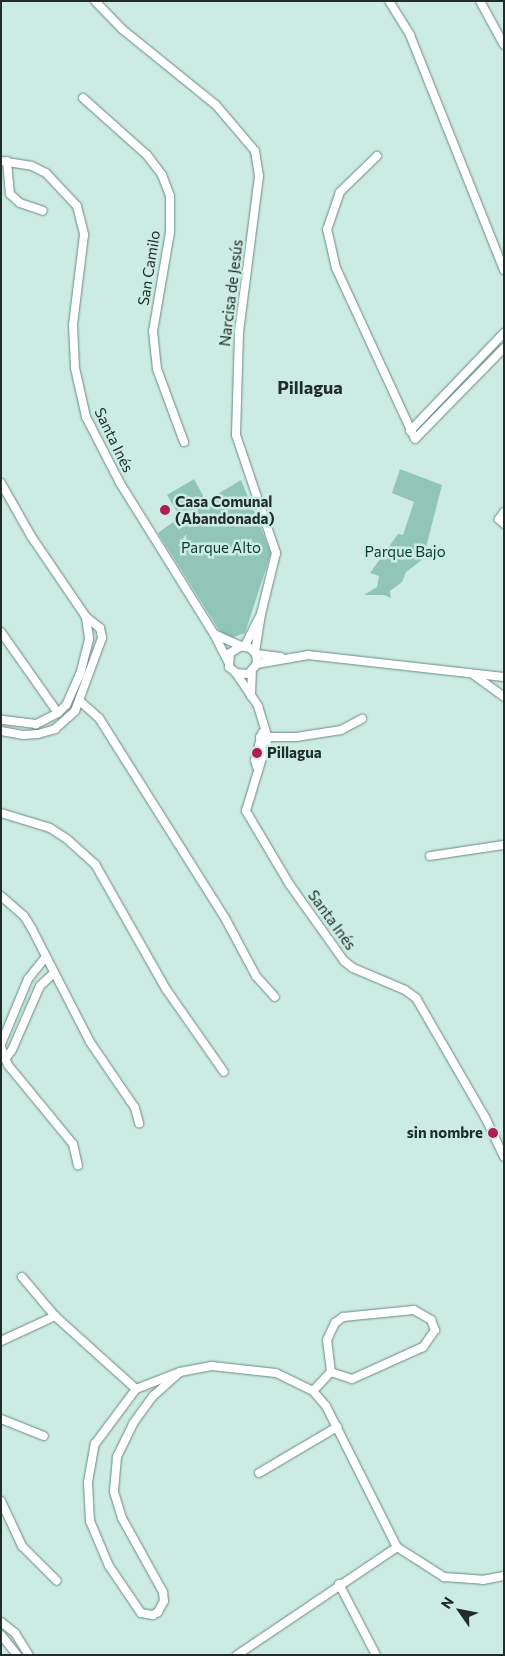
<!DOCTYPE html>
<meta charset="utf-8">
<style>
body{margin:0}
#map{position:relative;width:505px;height:1656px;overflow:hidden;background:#ccece3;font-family:Commissioner,sans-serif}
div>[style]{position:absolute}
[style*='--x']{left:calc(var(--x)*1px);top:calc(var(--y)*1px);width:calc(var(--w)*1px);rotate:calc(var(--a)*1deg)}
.green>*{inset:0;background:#90c5b8}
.roads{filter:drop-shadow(0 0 1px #6b8981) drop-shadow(0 0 1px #6b8981)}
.minor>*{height:8px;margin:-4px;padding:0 4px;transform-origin:4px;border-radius:4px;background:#fff}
.dots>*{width:14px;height:14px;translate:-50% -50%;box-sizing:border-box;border:2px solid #ccece3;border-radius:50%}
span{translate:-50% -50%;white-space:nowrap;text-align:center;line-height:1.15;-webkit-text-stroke:5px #ccece3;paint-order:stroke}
.street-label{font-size:15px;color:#212d2a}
.poi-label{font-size:15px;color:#212d2a;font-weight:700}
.left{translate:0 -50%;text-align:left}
.right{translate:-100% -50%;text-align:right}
.park-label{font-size:15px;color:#053c33}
.quarter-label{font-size:18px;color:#212d2a;font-weight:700}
.frame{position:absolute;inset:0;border:2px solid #212d2a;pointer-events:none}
.north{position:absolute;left:435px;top:1586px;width:50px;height:50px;-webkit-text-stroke:4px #ccece3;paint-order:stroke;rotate:303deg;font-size:14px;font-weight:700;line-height:20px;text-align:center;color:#212d2a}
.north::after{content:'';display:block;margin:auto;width:18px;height:22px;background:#212d2a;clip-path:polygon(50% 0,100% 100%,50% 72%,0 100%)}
</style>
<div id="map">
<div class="green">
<div style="clip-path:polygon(400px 469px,442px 485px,423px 559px,406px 572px,402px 582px,390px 591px,391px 598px,384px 595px,364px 595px,377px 587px,379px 576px,370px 573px,398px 534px,403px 535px,414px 502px,392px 493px)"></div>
<div style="clip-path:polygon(194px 479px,206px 501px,241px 480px,271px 553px,245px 633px,229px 639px,219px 630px,158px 533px,180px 517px,167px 495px)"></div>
</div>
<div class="roads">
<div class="minor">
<div style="--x:95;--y:1;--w:39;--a:46"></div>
<div style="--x:122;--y:29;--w:121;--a:39"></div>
<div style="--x:216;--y:105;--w:60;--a:49.7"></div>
<div style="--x:255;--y:151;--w:25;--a:81"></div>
<div style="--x:259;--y:176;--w:158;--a:97.3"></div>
<div style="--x:239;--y:333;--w:102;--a:91.7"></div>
<div style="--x:236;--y:435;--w:125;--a:71.3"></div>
<div style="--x:276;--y:553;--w:63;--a:103.8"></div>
<div style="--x:261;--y:614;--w:36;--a:117"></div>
<div style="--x:389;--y:1;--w:40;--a:58"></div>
<div style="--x:410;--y:35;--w:253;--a:68.2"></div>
<div style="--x:480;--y:1;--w:50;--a:61.4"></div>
<div style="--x:83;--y:98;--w:86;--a:41.7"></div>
<div style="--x:147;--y:155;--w:25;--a:53"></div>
<div style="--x:162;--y:175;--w:22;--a:69"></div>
<div style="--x:170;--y:196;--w:36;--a:90"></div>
<div style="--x:170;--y:232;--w:100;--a:99.7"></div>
<div style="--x:153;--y:331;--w:38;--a:84"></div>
<div style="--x:157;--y:369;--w:78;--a:69.7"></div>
<div style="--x:377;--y:156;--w:52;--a:135.8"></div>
<div style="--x:340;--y:192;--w:39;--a:109"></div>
<div style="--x:327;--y:229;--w:40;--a:77"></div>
<div style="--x:336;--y:268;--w:188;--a:65.2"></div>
<div style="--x:415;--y:439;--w:127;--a:-45.6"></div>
<div style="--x:1;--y:161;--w:31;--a:9"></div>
<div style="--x:32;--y:166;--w:16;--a:27"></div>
<div style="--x:46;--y:173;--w:45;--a:46.8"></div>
<div style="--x:77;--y:206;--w:30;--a:76"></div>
<div style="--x:84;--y:235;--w:91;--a:97"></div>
<div style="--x:73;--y:325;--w:43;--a:87.3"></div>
<div style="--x:75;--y:368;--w:50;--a:77.3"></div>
<div style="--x:86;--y:417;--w:74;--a:62.7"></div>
<div style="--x:120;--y:483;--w:178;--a:58.1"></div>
<div style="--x:214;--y:634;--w:31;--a:63"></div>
<div style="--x:7;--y:161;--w:33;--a:85"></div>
<div style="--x:10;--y:194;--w:13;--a:42"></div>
<div style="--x:20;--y:203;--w:24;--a:19"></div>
<div style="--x:410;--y:431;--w:136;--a:-46.2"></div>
<div style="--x:1;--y:483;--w:61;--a:60.5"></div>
<div style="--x:31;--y:536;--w:98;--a:55.8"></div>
<div style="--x:86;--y:617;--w:22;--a:82"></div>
<div style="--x:89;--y:639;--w:36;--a:104"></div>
<div style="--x:80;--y:674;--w:34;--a:114"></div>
<div style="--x:66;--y:705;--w:11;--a:135"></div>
<div style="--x:58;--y:713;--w:25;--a:153"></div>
<div style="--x:36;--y:724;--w:35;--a:-173"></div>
<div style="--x:504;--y:512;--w:9;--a:126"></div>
<div style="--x:499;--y:519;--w:7;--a:45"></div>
<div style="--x:1;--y:632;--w:99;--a:54.9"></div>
<div style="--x:214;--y:634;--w:30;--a:24"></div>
<div style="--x:255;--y:652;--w:36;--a:-81"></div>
<div style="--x:256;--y:654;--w:10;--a:84"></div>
<div style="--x:257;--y:664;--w:13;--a:132"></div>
<div style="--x:248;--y:674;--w:12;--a:-175"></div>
<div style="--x:236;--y:673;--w:9;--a:-139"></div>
<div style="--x:229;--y:667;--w:14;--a:-86"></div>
<div style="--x:230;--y:653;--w:13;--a:-32"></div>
<div style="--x:241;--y:646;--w:9;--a:13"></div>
<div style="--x:250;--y:648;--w:8;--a:45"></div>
<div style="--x:256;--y:654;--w:25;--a:7"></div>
<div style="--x:257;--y:664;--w:52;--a:-10"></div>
<div style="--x:308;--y:655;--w:197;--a:6.4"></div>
<div style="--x:236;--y:673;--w:40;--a:56"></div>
<div style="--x:258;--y:706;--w:34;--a:73"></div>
<div style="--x:268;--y:738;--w:76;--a:106.8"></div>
<div style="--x:246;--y:811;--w:86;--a:59.3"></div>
<div style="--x:290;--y:885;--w:93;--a:54.6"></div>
<div style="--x:344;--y:961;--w:11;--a:38"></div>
<div style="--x:353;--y:968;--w:56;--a:22.9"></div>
<div style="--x:405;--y:990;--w:14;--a:36"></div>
<div style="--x:416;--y:998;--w:138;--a:59.9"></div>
<div style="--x:485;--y:1117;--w:44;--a:64.6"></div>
<div style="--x:474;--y:675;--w:37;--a:36"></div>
<div style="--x:251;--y:696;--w:24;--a:-88"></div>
<div style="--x:81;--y:702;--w:24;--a:42"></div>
<div style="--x:99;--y:718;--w:236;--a:57.8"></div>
<div style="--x:225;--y:918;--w:66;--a:61.9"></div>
<div style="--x:256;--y:976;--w:28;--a:48"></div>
<div style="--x:1;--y:731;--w:22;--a:10"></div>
<div style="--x:23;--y:735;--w:15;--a:-4"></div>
<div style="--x:38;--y:734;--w:18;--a:-16"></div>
<div style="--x:55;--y:729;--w:27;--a:-42"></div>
<div style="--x:75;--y:711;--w:78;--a:-69.7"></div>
<div style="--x:102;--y:638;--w:10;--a:-101"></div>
<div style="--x:100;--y:628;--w:18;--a:-142"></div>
<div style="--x:260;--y:737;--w:36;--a:0"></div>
<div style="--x:296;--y:737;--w:46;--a:-8.8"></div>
<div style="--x:341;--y:730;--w:24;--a:-28"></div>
<div style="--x:257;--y:767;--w:7;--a:-106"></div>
<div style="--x:255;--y:760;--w:28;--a:-75"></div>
<div style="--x:1;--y:813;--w:51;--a:17"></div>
<div style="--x:50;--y:828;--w:20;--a:33"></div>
<div style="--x:67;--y:839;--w:38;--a:42"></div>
<div style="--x:95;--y:864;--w:144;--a:60.4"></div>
<div style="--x:166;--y:989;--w:101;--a:55.1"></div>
<div style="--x:430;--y:856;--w:75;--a:-8.5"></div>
<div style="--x:1;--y:896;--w:30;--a:41"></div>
<div style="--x:24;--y:916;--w:15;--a:58"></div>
<div style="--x:32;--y:929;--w:127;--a:62.8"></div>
<div style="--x:90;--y:1042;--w:80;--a:55.7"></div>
<div style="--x:135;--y:1108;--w:16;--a:75"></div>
<div style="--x:1;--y:1044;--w:70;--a:-67.4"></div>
<div style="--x:28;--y:979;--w:28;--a:-51"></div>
<div style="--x:1;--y:1047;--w:19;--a:69"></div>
<div style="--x:8;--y:1065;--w:102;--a:50.6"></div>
<div style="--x:73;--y:1144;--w:22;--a:77"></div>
<div style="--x:5;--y:1059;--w:11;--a:-52"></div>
<div style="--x:12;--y:1050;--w:70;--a:-66.4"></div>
<div style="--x:40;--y:986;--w:19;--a:-43"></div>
<div style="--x:22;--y:1277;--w:51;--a:49.8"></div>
<div style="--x:55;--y:1316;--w:109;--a:42"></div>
<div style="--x:414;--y:1310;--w:20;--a:30"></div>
<div style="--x:431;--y:1320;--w:11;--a:68"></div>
<div style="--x:435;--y:1330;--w:21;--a:125"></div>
<div style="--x:423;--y:1347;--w:78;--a:155.7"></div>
<div style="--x:352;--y:1379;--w:22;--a:-162"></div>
<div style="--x:331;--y:1372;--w:32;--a:-97"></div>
<div style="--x:327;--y:1340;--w:19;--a:-65"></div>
<div style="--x:335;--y:1323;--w:10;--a:-37"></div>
<div style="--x:343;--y:1317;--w:71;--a:-5.6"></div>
<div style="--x:1;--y:1341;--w:60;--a:-24.8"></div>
<div style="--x:180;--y:1372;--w:36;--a:138"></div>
<div style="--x:153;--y:1396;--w:34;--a:126"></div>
<div style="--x:133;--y:1424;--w:37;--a:116"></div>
<div style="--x:117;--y:1457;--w:35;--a:95"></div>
<div style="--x:114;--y:1492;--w:27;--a:73"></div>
<div style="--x:122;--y:1518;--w:85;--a:61"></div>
<div style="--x:163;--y:1592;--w:9;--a:84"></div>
<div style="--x:164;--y:1601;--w:13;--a:119"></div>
<div style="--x:158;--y:1612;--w:6;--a:149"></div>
<div style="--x:153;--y:1615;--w:12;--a:-171"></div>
<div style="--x:141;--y:1613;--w:57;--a:-124.2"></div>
<div style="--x:109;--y:1566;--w:49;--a:-112.9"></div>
<div style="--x:90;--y:1521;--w:39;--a:-93"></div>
<div style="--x:88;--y:1482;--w:39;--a:-80"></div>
<div style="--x:95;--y:1444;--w:69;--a:-53.3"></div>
<div style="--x:136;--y:1389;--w:47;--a:-21.1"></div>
<div style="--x:180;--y:1372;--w:33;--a:-11"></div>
<div style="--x:212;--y:1366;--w:64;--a:6.2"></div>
<div style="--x:276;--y:1373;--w:41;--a:25.9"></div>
<div style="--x:313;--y:1391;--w:20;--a:49"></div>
<div style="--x:326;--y:1406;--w:158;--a:63.3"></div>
<div style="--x:397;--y:1547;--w:56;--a:32.6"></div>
<div style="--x:444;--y:1577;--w:39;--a:4"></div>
<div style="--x:483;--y:1580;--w:21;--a:-11"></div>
<div style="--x:313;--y:1391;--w:26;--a:-47"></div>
<div style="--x:1;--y:1419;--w:46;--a:21.6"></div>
<div style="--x:259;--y:1473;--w:91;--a:-30.5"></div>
<div style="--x:1;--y:1501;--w:50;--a:65"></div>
<div style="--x:22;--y:1546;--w:49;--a:45"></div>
<div style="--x:339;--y:1584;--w:80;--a:62.5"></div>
<div style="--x:1;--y:1622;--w:18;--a:38"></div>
<div style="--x:15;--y:1633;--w:26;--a:58"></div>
<div style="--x:1;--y:1635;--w:26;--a:51"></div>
<div style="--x:237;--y:1655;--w:193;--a:-34"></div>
</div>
</div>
<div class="dots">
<div style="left:165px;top:510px;background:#ae1e54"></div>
<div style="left:257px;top:753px;background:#ae1e54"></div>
<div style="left:493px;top:1133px;background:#ae1e54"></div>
</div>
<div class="street-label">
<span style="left:149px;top:268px;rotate:-81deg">San Camilo</span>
<span style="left:231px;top:293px;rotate:-83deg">Narcisa de Jesús</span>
<span style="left:114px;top:440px;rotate:64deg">Santa Inés</span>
<span style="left:332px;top:920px;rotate:54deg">Santa Inés</span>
</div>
<div class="poi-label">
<span class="left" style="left:175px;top:510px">Casa Comunal<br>(Abandonada)</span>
<span class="left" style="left:267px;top:753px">Pillagua</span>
<span class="right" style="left:483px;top:1133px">sin nombre</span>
</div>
<div class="park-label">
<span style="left:221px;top:548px">Parque Alto</span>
<span style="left:405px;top:552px">Parque Bajo</span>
</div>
<div class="quarter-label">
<span style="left:310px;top:387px">Pillagua</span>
</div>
<div class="frame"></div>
<div class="north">N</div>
</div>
